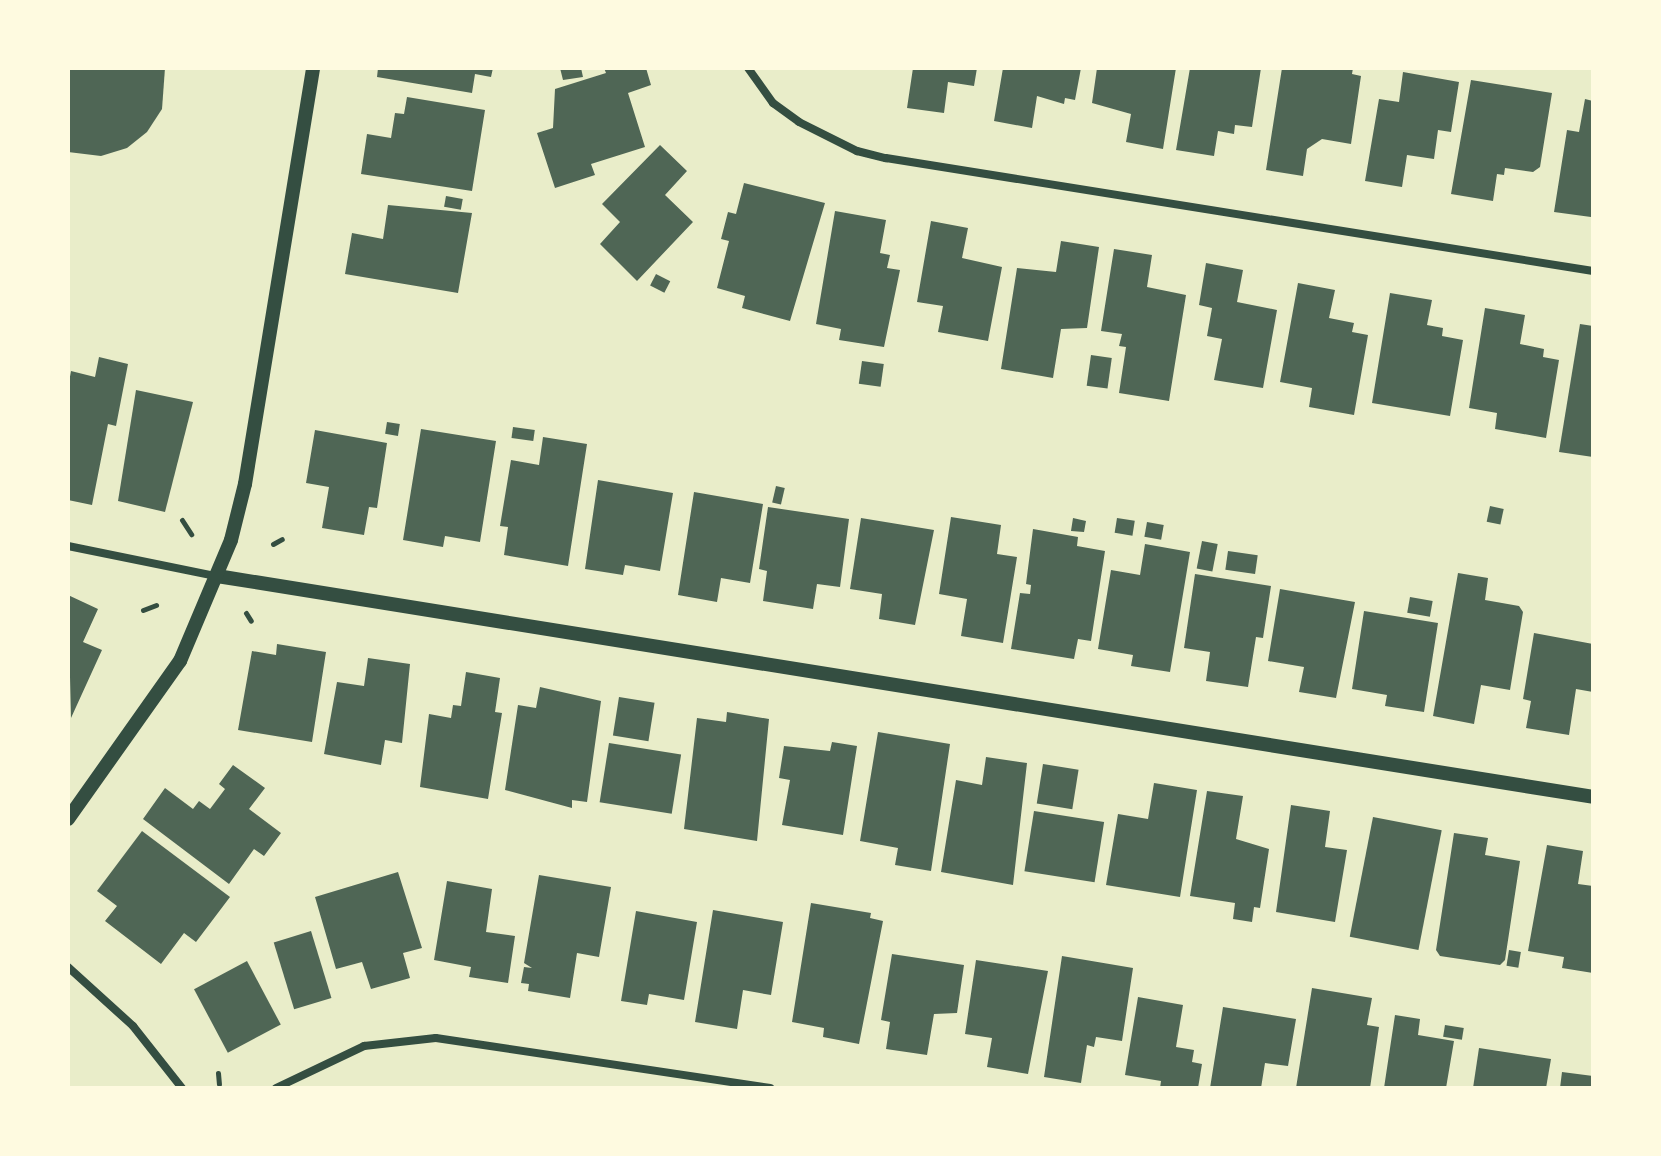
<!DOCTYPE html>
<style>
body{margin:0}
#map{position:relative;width:1661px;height:1156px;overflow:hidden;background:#e9edc9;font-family:"Source Sans 3",sans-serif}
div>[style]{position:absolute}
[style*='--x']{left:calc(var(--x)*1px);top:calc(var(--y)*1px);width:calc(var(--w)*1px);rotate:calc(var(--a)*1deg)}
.building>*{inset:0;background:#4f6655;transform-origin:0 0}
.path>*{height:5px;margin:-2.5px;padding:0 2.5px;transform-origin:2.5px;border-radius:2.5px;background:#344e41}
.minor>*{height:8px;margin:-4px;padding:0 4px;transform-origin:4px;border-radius:4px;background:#344e41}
.tertiary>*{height:14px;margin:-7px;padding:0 7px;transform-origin:7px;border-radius:7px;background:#344e41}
span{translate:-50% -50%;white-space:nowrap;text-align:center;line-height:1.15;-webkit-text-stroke:8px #fefae0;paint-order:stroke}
.frame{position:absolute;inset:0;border:70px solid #fefae0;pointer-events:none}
</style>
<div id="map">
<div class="building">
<div style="clip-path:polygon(68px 68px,165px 68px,162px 109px,147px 132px,127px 148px,101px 156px,68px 152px)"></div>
<div style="clip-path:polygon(378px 68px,493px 68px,491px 77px,475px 74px,472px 93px,377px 77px)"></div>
<div style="clip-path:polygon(560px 68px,581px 68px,583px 77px,563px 80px)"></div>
<div style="clip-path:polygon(604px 68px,646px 68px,651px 85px,628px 93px,645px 147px,591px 164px,595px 175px,555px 188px,537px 133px,553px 128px,555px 89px,606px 73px)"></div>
<div style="clip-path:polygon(913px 68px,977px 68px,974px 86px,948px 82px,944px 113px,907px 108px)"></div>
<div style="clip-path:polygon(1003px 68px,1081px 68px,1075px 100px,1065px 98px,1064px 104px,1037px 96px,1032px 128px,994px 121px)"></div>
<div style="clip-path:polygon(1097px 68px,1176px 68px,1163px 149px,1126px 142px,1131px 114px,1092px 103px)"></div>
<div style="clip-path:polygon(1190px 68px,1261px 68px,1252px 127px,1235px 125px,1234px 134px,1218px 131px,1214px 156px,1176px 150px)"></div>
<div style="clip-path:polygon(1282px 68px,1353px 68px,1352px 74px,1361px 76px,1351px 144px,1322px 139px,1307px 149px,1303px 176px,1266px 170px)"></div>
<div style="clip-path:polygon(1403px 72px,1459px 82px,1451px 132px,1438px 130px,1434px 159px,1407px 155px,1402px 187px,1365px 181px,1379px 99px,1399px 102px)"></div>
<div style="clip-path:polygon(1471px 80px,1552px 93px,1540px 167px,1533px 172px,1505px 168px,1504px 175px,1497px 174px,1493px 201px,1451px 194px)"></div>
<div style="clip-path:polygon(407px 97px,485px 110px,472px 191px,361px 174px,367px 134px,391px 138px,395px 113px,404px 114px)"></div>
<div style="clip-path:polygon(1585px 99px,1593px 101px,1591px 217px,1554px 212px,1567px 130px,1579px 132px)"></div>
<div style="clip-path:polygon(660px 145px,687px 171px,665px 195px,693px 222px,637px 281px,600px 244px,620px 222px,602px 204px)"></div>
<div style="clip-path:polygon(744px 183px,825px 203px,790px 321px,742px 308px,745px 296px,717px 288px,729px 241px,721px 239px,728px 212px,736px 214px)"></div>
<div style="left:446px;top:196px;width:17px;height:11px;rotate:10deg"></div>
<div style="clip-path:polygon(388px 205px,472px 213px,458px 293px,345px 274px,352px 233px,383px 239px)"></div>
<div style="clip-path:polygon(835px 211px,886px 220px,880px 253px,890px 255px,887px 268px,900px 270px,884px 347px,839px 340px,841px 329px,816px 324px)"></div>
<div style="clip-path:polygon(931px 221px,968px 228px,962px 258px,1002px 267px,988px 341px,938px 332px,943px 306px,917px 302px)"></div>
<div style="clip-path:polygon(1061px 241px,1099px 247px,1087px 328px,1061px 329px,1053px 378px,1001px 369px,1017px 268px,1056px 272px)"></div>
<div style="clip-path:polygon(1114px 249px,1152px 255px,1147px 287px,1186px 295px,1169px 401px,1119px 393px,1126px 347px,1119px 346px,1122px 334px,1101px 331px)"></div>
<div style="clip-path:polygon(1206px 263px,1243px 270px,1237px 302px,1277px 310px,1263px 388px,1214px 380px,1222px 339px,1207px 336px,1212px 308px,1199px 305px)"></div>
<div style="left:656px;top:274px;width:16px;height:13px;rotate:27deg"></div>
<div style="clip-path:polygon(1298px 283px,1335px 290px,1329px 318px,1354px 323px,1352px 332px,1368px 335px,1354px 415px,1309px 407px,1312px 388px,1280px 382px)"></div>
<div style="clip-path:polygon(1390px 293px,1432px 300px,1427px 325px,1443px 328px,1442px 336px,1463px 340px,1450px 416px,1372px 403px)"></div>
<div style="clip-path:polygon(1485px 308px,1525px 315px,1520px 344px,1544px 349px,1543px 357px,1559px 360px,1546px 438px,1495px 429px,1497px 413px,1469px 408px)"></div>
<div style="clip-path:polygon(1580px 324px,1593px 326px,1593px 457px,1559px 452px)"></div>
<div style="left:1091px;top:355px;width:21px;height:31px;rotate:8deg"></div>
<div style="clip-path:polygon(99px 357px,128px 364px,116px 426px,108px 424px,92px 505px,68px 500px,68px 388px,71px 371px,95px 377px)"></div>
<div style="left:862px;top:361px;width:22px;height:23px;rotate:8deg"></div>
<div style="clip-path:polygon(136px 390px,193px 402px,165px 512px,118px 501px)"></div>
<div style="left:387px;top:422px;width:13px;height:12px;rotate:9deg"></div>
<div style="left:513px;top:427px;width:22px;height:11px;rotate:8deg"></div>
<div style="clip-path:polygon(421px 429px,496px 441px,480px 542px,445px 536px,443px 547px,403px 540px)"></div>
<div style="clip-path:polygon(315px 430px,387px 443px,377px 508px,369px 507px,364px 535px,322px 528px,329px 487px,306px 483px)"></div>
<div style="clip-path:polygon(543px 437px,587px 444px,568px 566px,504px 555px,508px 527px,500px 526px,511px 460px,539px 465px)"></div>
<div style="clip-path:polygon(598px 480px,673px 493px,660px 571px,625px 565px,623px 575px,585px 569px)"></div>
<div style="left:776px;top:486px;width:9px;height:17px;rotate:13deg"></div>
<div style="clip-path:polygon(694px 492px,763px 504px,750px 583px,721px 578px,717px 602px,678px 595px)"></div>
<div style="left:1490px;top:506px;width:14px;height:16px;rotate:12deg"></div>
<div style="clip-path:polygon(768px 507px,849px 519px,840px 587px,817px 584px,813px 609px,763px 601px,767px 571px,759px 569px)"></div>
<div style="clip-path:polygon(951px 517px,1001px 525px,997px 554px,1017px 557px,1003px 643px,961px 636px,967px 599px,939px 594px)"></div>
<div style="clip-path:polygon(861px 518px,934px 530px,915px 625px,879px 619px,882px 594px,850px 589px)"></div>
<div style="clip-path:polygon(1073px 518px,1086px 521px,1084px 532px,1071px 531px)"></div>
<div style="left:1117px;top:518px;width:18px;height:15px;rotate:9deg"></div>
<div style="left:1147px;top:522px;width:17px;height:15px;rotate:10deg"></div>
<div style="clip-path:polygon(1033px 529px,1078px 537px,1077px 546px,1105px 551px,1091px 641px,1078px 639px,1074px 659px,1011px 649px,1020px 593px,1030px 594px,1031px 585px,1026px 584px)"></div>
<div style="left:1202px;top:541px;width:16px;height:28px;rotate:11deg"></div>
<div style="clip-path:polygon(1145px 544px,1190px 552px,1170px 672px,1131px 666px,1133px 655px,1098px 649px,1111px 570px,1140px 575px)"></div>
<div style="left:1228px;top:551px;width:30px;height:19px;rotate:8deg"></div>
<div style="clip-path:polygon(1458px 573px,1488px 578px,1485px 600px,1519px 606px,1523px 612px,1510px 690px,1481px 685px,1474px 724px,1433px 716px)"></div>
<div style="clip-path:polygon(1195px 574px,1271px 586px,1263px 638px,1256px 637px,1248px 687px,1206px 681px,1210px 652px,1184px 648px)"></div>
<div style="clip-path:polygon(1280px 589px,1355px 602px,1336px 698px,1299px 692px,1304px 667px,1268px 661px)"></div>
<div style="clip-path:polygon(68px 595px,98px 609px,83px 642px,102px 650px,71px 718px)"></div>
<div style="left:1410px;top:597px;width:23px;height:16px;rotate:10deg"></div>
<div style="clip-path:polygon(1364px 611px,1438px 623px,1424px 712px,1385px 706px,1387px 695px,1352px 689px)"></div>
<div style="clip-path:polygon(1534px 633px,1593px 644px,1593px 692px,1576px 689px,1569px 735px,1526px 728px,1531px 701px,1523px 699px)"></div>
<div style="clip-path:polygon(277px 644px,326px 652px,312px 742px,238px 730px,252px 651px,276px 655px)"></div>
<div style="clip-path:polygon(368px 658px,410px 664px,402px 743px,385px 740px,381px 765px,324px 754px,337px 682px,364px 686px)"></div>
<div style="clip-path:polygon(466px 672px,500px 678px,495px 712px,502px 713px,488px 799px,420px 787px,429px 714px,451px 718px,453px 705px,461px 706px)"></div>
<div style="clip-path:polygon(540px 687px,601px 701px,587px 802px,572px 800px,572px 808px,505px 790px,518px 705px,536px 708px)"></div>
<div style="left:619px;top:697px;width:36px;height:39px;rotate:9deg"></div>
<div style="clip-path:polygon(727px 712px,769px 719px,757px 841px,684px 829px,697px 718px,726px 722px)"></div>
<div style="clip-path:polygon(878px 732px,950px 744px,931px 871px,895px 865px,898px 848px,860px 841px)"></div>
<div style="clip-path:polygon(832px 742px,857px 746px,843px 835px,782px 825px,790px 780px,779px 778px,784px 746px,830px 751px)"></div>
<div style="left:609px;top:743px;width:73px;height:60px;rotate:9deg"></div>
<div style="clip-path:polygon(986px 757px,1027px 763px,1013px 885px,941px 872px,956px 780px,982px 785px)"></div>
<div style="left:1043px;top:764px;width:36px;height:40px;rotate:9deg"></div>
<div style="clip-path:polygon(233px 765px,265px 788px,249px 809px,281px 833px,264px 856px,254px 849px,229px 884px,143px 819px,165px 788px,193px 809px,199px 801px,210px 809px,225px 789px,219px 784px)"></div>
<div style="clip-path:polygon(1154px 783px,1197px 790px,1180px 897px,1106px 885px,1118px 814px,1148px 819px)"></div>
<div style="clip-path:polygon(1207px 791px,1243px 796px,1236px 839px,1269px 849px,1260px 908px,1254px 907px,1252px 922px,1233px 919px,1235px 903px,1190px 896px)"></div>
<div style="clip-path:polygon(1291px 805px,1330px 811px,1325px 847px,1347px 850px,1335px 922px,1276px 912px)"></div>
<div style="left:1034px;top:811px;width:71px;height:61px;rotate:9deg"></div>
<div style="left:1373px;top:817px;width:70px;height:122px;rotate:11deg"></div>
<div style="clip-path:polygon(142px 831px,230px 897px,196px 942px,184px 933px,161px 964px,105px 921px,117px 906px,97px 891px)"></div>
<div style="clip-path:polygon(1454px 833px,1488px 838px,1485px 855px,1520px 861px,1505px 960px,1500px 965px,1440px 956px,1436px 950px)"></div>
<div style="clip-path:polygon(1547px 845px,1583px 851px,1578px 884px,1593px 886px,1593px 973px,1562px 968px,1564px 957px,1528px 951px)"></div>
<div style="clip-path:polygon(398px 872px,422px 948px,403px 953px,410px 978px,371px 989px,362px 962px,336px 969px,315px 897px)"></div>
<div style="clip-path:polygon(539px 875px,611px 887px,599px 957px,577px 953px,570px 998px,528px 991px,529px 984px,521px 983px,524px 967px,532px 968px,524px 963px)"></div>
<div style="clip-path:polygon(447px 881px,492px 889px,486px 932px,515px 936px,508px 983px,469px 977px,471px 967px,434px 960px)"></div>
<div style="clip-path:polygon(811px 903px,871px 913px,870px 918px,883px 921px,859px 1044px,823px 1037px,824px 1028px,792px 1022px)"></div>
<div style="clip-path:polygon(713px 910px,783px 922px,771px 995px,743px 990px,737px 1029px,695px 1022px)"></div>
<div style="clip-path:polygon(636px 911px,697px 922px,684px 1000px,649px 994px,647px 1005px,621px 1001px)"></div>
<div style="left:311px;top:931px;width:70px;height:39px;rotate:73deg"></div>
<div style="left:1509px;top:950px;width:12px;height:16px;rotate:9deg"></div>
<div style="clip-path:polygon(892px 954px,964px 965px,957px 1013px,934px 1014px,927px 1055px,886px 1049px,890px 1022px,881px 1020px)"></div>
<div style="clip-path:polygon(1062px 956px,1133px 968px,1122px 1041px,1096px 1037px,1094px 1047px,1087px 1045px,1081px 1083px,1044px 1077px)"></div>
<div style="clip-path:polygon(976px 960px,1048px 971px,1028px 1074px,987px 1067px,992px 1038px,965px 1034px)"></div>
<div style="left:247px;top:961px;width:72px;height:60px;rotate:62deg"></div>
<div style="clip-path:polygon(1312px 988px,1372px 998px,1367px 1025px,1379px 1027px,1370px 1088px,1296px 1088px)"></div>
<div style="clip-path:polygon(1138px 997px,1183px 1005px,1176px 1047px,1194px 1050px,1192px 1062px,1202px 1064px,1198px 1088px,1160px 1088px,1161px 1081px,1125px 1075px)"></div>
<div style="clip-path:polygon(1223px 1007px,1296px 1019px,1288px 1066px,1265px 1063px,1261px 1088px,1210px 1088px)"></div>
<div style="clip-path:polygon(1395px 1015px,1420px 1019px,1418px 1035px,1454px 1041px,1446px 1088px,1384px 1088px)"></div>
<div style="left:1445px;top:1025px;width:19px;height:12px;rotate:9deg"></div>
<div style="clip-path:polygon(1479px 1048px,1551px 1059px,1546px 1088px,1473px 1088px)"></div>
<div style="clip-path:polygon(1562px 1072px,1593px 1076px,1593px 1088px,1560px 1088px)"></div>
</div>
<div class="path">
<div style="--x:182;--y:520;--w:17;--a:57"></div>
<div style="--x:273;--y:544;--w:10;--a:-29"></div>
<div style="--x:143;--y:610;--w:14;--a:-21"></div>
<div style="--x:246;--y:613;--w:9;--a:58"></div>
<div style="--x:218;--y:1073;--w:11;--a:85"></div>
</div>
<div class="minor">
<div style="--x:748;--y:68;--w:43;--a:54.5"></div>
<div style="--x:773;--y:103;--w:32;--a:36"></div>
<div style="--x:799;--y:122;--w:65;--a:26.6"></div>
<div style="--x:857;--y:151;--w:30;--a:14"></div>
<div style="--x:886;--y:158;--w:716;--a:9.08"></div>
<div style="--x:68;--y:546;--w:151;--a:11.5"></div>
<div style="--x:68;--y:967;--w:88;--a:42.2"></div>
<div style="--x:133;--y:1026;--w:79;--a:51.7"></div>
<div style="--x:276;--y:1088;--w:98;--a:-25.5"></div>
<div style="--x:364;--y:1046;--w:72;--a:-6.3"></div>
<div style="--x:436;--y:1038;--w:338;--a:8.5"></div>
</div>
<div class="tertiary">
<div style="--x:217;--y:576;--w:1394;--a:9.12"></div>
<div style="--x:68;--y:819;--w:194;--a:-54.7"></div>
<div style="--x:180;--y:661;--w:131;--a:-67.1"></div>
<div style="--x:231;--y:540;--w:58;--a:-76"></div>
<div style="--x:245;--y:484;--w:422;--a:-80.7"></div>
</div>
<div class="frame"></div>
</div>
